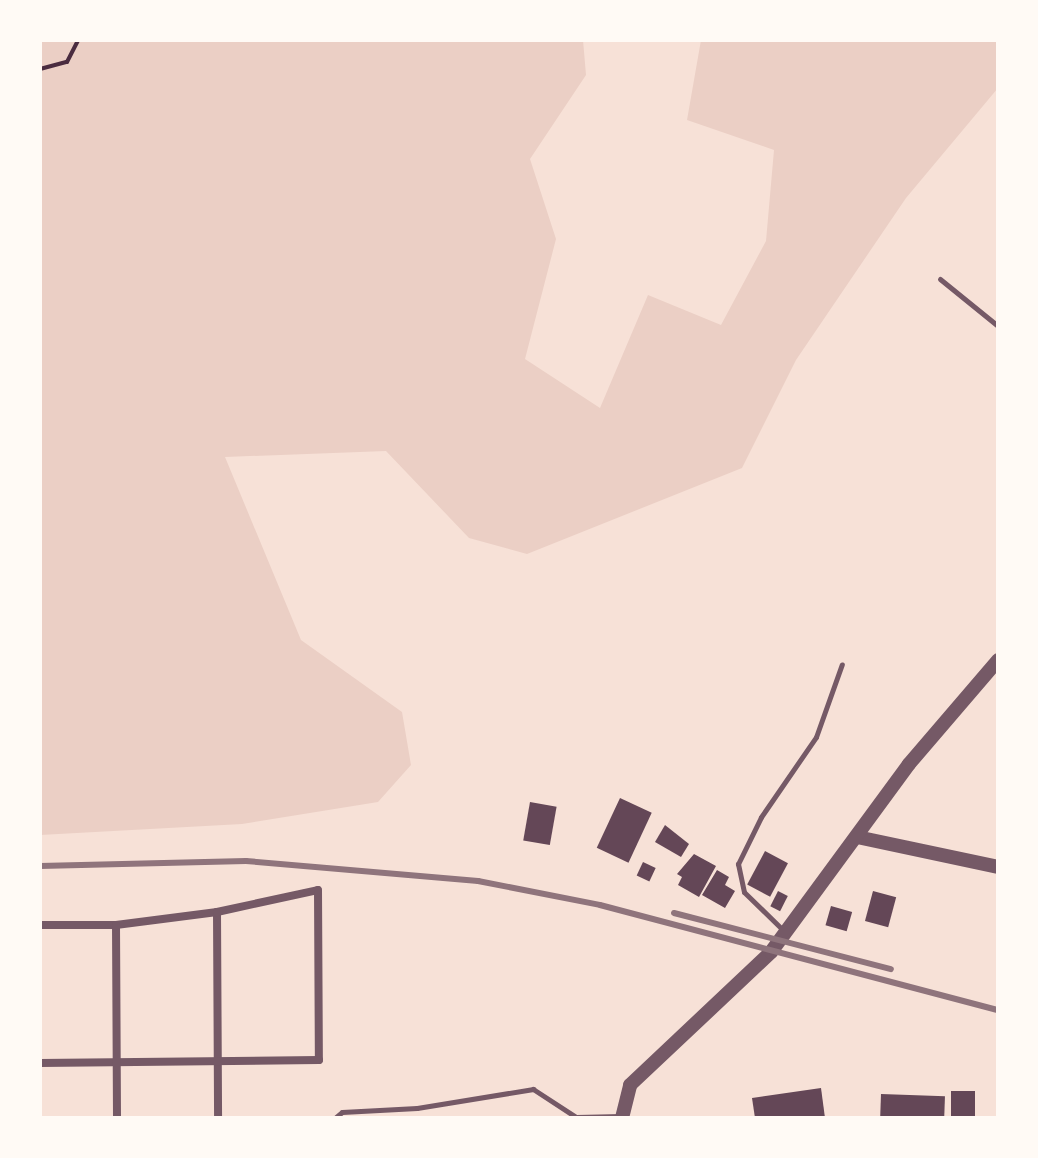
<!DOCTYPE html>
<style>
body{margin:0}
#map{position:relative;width:1038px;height:1158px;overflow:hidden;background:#f7e1d7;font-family:Figtree,sans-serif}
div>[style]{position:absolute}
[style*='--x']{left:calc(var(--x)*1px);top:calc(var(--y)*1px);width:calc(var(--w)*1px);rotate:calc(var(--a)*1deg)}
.green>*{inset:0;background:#ebcfc5}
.building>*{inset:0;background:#644757;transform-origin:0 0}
.path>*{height:4px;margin:-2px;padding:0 2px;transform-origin:2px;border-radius:2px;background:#4a2c40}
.service>*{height:5px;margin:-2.5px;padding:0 2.5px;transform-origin:2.5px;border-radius:2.5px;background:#755966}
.minor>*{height:8px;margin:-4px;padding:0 4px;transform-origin:4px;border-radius:4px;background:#755966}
.tertiary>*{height:14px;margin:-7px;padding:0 7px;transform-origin:7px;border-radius:7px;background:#755966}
.rail>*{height:6px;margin:-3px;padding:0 3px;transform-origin:3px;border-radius:3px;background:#8f747c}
span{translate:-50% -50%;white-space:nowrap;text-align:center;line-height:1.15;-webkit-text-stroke:8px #fffaf5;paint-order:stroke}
.frame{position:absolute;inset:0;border:42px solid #fffaf5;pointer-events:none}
</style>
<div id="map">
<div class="green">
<div style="clip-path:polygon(40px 40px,583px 40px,586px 75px,530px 159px,556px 239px,525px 359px,600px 408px,648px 295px,721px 325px,766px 241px,774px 150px,687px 120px,701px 40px,998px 40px,998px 88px,906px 198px,796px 360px,742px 468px,527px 554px,469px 538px,386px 451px,225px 457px,301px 640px,402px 712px,411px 765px,378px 802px,242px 824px,40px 835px)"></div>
</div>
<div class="building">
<div style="left:620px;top:798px;width:35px;height:55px;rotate:25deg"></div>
<div style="left:530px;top:802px;width:27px;height:39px;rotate:10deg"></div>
<div style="clip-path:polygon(665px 825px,689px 844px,681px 857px,655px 842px)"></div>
<div style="left:765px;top:851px;width:26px;height:38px;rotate:28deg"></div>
<div style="clip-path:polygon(694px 854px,716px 866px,699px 897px,678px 885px,682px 877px,677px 874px)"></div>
<div style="left:643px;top:862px;width:14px;height:15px;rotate:25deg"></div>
<div style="clip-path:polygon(717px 870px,729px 877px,725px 885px,735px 891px,725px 908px,702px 895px)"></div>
<div style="left:778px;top:891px;width:11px;height:17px;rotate:27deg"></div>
<div style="left:873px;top:891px;width:24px;height:31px;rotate:15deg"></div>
<div style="left:831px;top:906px;width:22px;height:20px;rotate:16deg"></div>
<div style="clip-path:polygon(821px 1088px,825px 1118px,755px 1118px,752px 1098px)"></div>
<div style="left:951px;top:1091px;width:24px;height:27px"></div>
<div style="left:881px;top:1094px;width:64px;height:24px;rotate:2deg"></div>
</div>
<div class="path">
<div style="--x:40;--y:69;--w:28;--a:-15"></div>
<div style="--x:67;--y:62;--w:25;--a:-63"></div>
</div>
<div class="service">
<div style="--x:940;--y:279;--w:75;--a:39"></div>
<div style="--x:785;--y:932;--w:57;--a:-135.7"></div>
<div style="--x:744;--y:892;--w:29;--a:-102"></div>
<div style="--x:738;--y:864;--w:52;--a:-63.9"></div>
<div style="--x:761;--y:817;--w:97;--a:-55.5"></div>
<div style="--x:816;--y:737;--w:77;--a:-70.4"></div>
<div style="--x:335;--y:1118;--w:9;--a:-41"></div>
<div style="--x:342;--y:1112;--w:75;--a:-3.1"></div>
<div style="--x:417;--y:1108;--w:118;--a:-9.3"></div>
<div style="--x:533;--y:1089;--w:51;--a:33.1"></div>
<div style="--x:576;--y:1117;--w:45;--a:-1.3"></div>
</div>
<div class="minor">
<div style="--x:217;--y:912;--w:206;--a:89.7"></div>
<div style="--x:40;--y:925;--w:76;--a:0"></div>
<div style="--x:116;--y:925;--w:102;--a:-7.3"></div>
<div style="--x:217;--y:912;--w:103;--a:-12.3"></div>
<div style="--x:318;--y:890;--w:170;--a:89.7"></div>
<div style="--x:319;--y:1060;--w:279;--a:179.4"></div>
<div style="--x:116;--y:925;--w:193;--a:89.7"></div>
</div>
<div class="tertiary">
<div style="--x:857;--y:837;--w:144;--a:12"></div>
<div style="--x:622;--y:1118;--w:34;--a:-76"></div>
<div style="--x:630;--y:1085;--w:194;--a:-43.3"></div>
<div style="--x:771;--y:952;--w:233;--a:-53.7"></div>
<div style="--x:909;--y:764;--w:137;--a:-49.4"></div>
</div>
<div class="rail">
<div style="--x:40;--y:866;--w:206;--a:-1.4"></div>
<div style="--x:246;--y:861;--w:233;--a:4.9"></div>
<div style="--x:478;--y:881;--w:124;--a:11.1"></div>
<div style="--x:600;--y:905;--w:412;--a:14.8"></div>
<div style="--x:674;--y:913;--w:224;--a:14.5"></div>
</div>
<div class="frame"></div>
</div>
